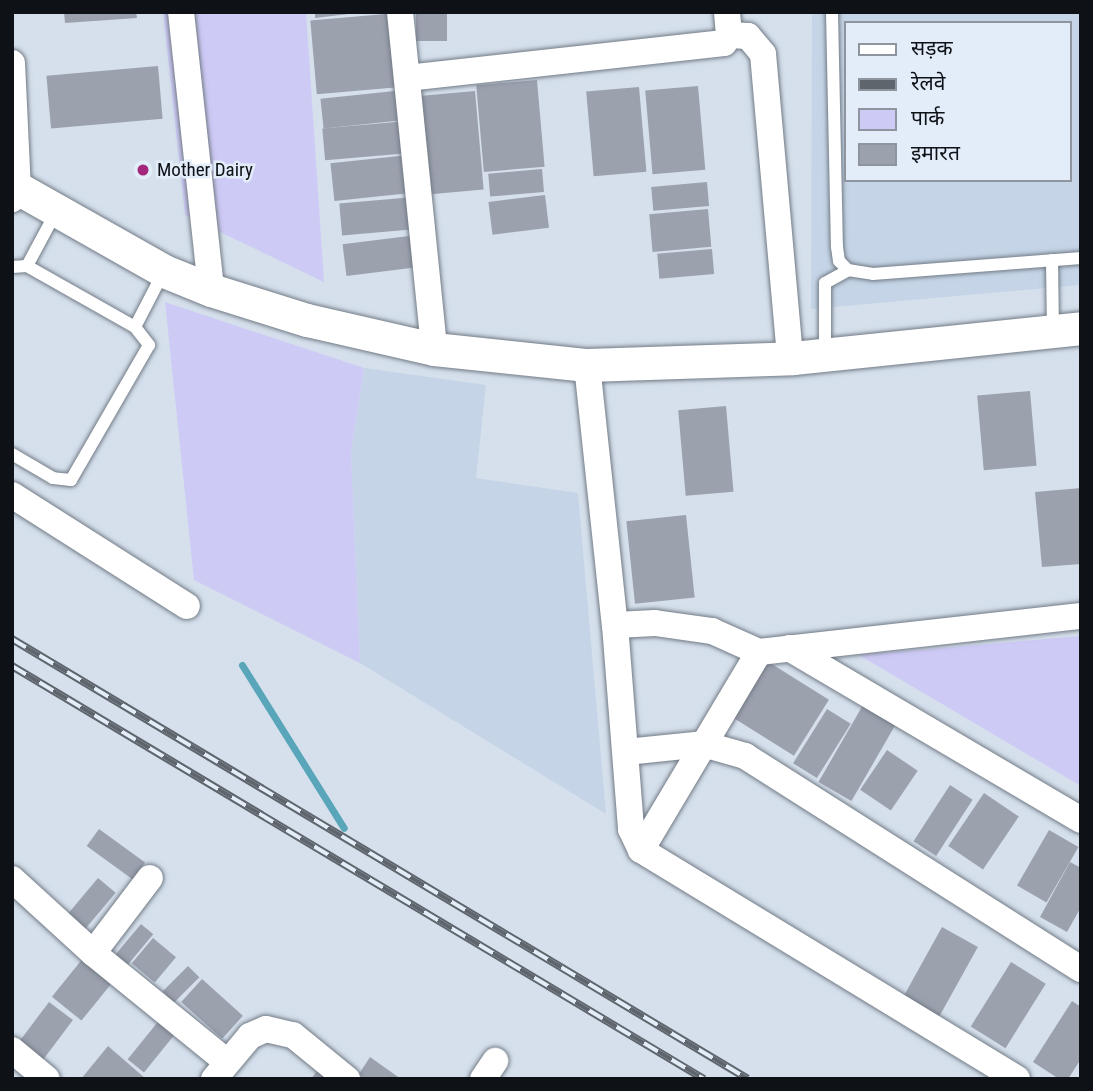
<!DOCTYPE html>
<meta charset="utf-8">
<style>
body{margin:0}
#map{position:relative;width:1093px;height:1091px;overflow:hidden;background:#d5e0ec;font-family:"Roboto Condensed","Noto Sans Devanagari",sans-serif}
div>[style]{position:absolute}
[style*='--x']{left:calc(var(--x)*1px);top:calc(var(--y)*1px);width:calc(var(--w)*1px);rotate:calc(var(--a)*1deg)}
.built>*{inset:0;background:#c5d5e7}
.green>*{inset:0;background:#cecaf6}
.stream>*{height:7px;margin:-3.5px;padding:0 3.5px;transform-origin:3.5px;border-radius:3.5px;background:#59a6ba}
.building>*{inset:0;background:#9ca1ae;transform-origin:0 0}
.roads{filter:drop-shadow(0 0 2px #727b86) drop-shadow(0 0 2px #727b86)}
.service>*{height:12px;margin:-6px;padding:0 6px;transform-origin:6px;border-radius:6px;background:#fff}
.minor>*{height:26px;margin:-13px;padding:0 13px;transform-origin:13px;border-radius:13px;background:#fff}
.tertiary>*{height:33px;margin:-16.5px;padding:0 16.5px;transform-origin:16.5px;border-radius:16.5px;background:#fff}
.rail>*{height:8px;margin-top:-4px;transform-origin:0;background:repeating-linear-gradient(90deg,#e3edfa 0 16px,#5f656d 0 32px);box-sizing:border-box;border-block:2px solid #5f656d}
.dots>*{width:19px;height:19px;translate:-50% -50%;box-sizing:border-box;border:4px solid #e3edfa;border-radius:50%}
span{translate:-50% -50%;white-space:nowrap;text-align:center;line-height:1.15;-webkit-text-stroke:5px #e3edfa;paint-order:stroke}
.poi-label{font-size:19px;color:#0e1116}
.left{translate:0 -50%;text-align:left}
.frame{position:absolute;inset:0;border:14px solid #0e1116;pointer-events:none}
.legend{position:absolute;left:844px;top:21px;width:228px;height:161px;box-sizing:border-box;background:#e3edfa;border:2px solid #8e959f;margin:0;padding:9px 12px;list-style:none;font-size:21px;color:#0e1116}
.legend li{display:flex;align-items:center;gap:14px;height:35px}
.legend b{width:35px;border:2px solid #8e959f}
</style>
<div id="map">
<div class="built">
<div style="clip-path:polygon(evenodd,812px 12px,1081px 12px,1081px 285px,811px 309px,812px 12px,846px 23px,1070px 23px,1070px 180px,846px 180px,846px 23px)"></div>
<div style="clip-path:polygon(364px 368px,486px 385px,476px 478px,578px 493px,606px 814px,360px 663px,351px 453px)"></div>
</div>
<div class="green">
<div style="clip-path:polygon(163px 12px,306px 12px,324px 282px,185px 215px)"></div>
<div style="clip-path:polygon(165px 302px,364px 368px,351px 453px,360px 663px,194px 580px)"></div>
<div style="clip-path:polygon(1081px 636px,1081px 786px,859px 655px)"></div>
</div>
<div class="stream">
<div style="--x:242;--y:665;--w:192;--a:58"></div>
</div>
<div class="building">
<div style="clip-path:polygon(64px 12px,136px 12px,137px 18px,65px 23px)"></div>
<div style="clip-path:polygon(315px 12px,349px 12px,349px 14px,315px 18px)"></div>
<div style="left:416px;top:12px;width:31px;height:29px"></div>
<div style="left:397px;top:13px;width:74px;height:87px;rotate:85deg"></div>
<div style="left:158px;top:66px;width:53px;height:112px;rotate:85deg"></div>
<div style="left:537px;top:80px;width:87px;height:61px;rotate:85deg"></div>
<div style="left:698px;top:86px;width:84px;height:53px;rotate:85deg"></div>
<div style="left:639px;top:87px;width:85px;height:53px;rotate:85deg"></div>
<div style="left:404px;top:90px;width:30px;height:84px;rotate:84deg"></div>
<div style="left:475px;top:91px;width:99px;height:56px;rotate:85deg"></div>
<div style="left:407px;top:121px;width:32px;height:85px;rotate:85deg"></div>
<div style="left:409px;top:155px;width:38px;height:79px;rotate:84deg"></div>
<div style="left:542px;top:169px;width:23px;height:54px;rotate:85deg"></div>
<div style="left:707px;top:182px;width:24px;height:56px;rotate:85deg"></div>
<div style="left:545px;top:195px;width:33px;height:57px;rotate:83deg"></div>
<div style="left:414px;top:197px;width:32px;height:75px;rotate:85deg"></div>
<div style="left:708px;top:209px;width:38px;height:59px;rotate:85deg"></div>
<div style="left:417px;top:235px;width:32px;height:75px;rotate:83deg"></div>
<div style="left:712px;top:249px;width:25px;height:55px;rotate:85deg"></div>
<div style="left:1030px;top:391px;width:75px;height:53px;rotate:85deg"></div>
<div style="left:726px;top:406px;width:86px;height:48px;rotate:85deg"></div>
<div style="clip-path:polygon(1081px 488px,1081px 564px,1042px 567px,1035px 492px)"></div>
<div style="left:686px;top:515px;width:83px;height:60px;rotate:84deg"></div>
<div style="left:767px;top:661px;width:73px;height:66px;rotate:32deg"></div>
<div style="left:863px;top:705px;width:38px;height:89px;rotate:30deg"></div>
<div style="left:827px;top:709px;width:28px;height:64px;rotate:32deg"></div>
<div style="left:887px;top:750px;width:37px;height:48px;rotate:34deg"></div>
<div style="left:950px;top:785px;width:27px;height:67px;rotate:33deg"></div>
<div style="left:984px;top:793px;width:42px;height:64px;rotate:34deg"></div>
<div style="left:99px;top:829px;width:57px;height:21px;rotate:36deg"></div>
<div style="left:1049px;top:830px;width:34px;height:64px;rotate:30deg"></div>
<div style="clip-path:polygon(1070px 862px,1081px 868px,1081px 907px,1067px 932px,1040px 917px)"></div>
<div style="left:98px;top:878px;width:23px;height:48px;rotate:40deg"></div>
<div style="left:141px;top:924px;width:16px;height:41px;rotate:40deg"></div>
<div style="left:942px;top:927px;width:41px;height:84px;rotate:29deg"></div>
<div style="left:153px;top:938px;width:30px;height:33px;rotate:40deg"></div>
<div style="left:84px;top:957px;width:38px;height:51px;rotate:39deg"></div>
<div style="left:1011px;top:962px;width:41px;height:76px;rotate:32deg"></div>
<div style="left:188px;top:966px;width:16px;height:36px;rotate:45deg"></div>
<div style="left:202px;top:979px;width:55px;height:31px;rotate:42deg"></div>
<div style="clip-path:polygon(1072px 1001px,1081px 1007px,1081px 1059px,1068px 1079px,1059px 1079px,1033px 1062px)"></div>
<div style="left:49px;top:1002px;width:30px;height:55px;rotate:37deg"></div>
<div style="left:161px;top:1018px;width:21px;height:53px;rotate:39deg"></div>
<div style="clip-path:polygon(108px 1046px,146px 1079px,81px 1079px)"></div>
<div style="clip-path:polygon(370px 1057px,401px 1079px,365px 1079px,359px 1074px)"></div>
<div style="clip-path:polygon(317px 1071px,327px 1079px,311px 1079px)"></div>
</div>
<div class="roads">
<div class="service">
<div style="--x:832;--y:12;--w:235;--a:88.8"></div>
<div style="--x:837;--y:247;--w:14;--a:82"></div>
<div style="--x:839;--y:261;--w:13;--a:45"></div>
<div style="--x:848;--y:270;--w:25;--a:9"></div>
<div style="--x:873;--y:274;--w:209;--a:-4.4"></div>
<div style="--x:1052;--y:260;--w:71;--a:89.2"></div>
<div style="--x:27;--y:266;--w:61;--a:-61.8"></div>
<div style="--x:12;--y:267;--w:15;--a:-4"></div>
<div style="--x:27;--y:266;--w:124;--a:29.5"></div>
<div style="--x:135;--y:327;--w:23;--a:52"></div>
<div style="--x:149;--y:345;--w:156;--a:120"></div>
<div style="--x:71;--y:480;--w:18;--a:-174"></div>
<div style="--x:53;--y:478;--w:48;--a:-149.7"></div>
<div style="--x:135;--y:327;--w:63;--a:-62.6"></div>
<div style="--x:825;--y:353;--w:70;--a:-90"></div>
<div style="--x:825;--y:283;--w:26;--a:-29"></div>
</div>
<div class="minor">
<div style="--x:181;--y:12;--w:280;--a:83.8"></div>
<div style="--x:400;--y:12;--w:339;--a:84.2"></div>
<div style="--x:729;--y:35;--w:19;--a:3"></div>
<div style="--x:748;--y:36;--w:23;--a:50"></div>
<div style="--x:763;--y:54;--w:305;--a:84.9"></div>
<div style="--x:12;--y:63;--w:126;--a:87.3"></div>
<div style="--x:18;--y:189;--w:12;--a:121"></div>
<div style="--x:407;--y:78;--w:319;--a:-6.3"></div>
<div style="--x:724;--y:43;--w:9;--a:-58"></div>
<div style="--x:729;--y:35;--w:23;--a:-95"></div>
<div style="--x:587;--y:365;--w:262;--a:83.9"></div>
<div style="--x:615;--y:625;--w:205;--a:85.5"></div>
<div style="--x:631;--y:829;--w:23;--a:65"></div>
<div style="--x:641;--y:850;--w:440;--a:31.3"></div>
<div style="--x:12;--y:495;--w:207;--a:32.4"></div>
<div style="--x:615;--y:625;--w:40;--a:-2.9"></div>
<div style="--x:655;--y:623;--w:58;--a:8"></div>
<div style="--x:712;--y:631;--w:51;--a:24.1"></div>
<div style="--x:759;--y:652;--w:324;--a:-6.4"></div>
<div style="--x:789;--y:648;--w:339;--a:30.5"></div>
<div style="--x:626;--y:752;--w:77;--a:-5.9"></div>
<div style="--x:703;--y:744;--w:44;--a:15.9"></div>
<div style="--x:745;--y:756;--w:398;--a:32.4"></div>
<div style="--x:641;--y:850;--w:230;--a:-59.2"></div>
<div style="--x:12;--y:879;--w:110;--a:42.4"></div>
<div style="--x:93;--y:953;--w:173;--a:39.1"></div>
<div style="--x:93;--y:953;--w:94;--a:-52.8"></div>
<div style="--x:12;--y:1050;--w:45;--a:39.6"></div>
<div style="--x:214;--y:1079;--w:56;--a:-50.1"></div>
<div style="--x:250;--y:1036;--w:17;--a:-24"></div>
<div style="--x:266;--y:1029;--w:28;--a:13"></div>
<div style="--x:293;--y:1035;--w:70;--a:39.2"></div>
<div style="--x:483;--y:1079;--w:22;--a:-56"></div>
</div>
<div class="tertiary">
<div style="--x:12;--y:185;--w:175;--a:29.5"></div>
<div style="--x:164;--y:271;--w:51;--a:22"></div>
<div style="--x:211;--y:290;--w:101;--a:17.4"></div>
<div style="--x:307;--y:320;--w:130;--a:12.9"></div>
<div style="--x:434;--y:349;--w:154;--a:6"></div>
<div style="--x:587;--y:365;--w:206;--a:-1.9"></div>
<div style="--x:793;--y:358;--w:290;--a:-5.9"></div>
</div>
</div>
<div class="rail">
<div style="--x:12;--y:639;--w:857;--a:30.87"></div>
<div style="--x:12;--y:666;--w:806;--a:30.83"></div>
</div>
<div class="dots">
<div style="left:143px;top:170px;background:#a3277a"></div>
</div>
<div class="poi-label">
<span class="left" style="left:157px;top:170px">Mother Dairy</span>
</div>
<div class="frame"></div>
<ul class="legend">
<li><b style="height:9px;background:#fff"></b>सड़क</li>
<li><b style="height:9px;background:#5f656d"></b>रेलवे</li>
<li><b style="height:19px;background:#cecaf6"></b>पार्क</li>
<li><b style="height:19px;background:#9ca1ae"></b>इमारत</li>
</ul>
</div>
